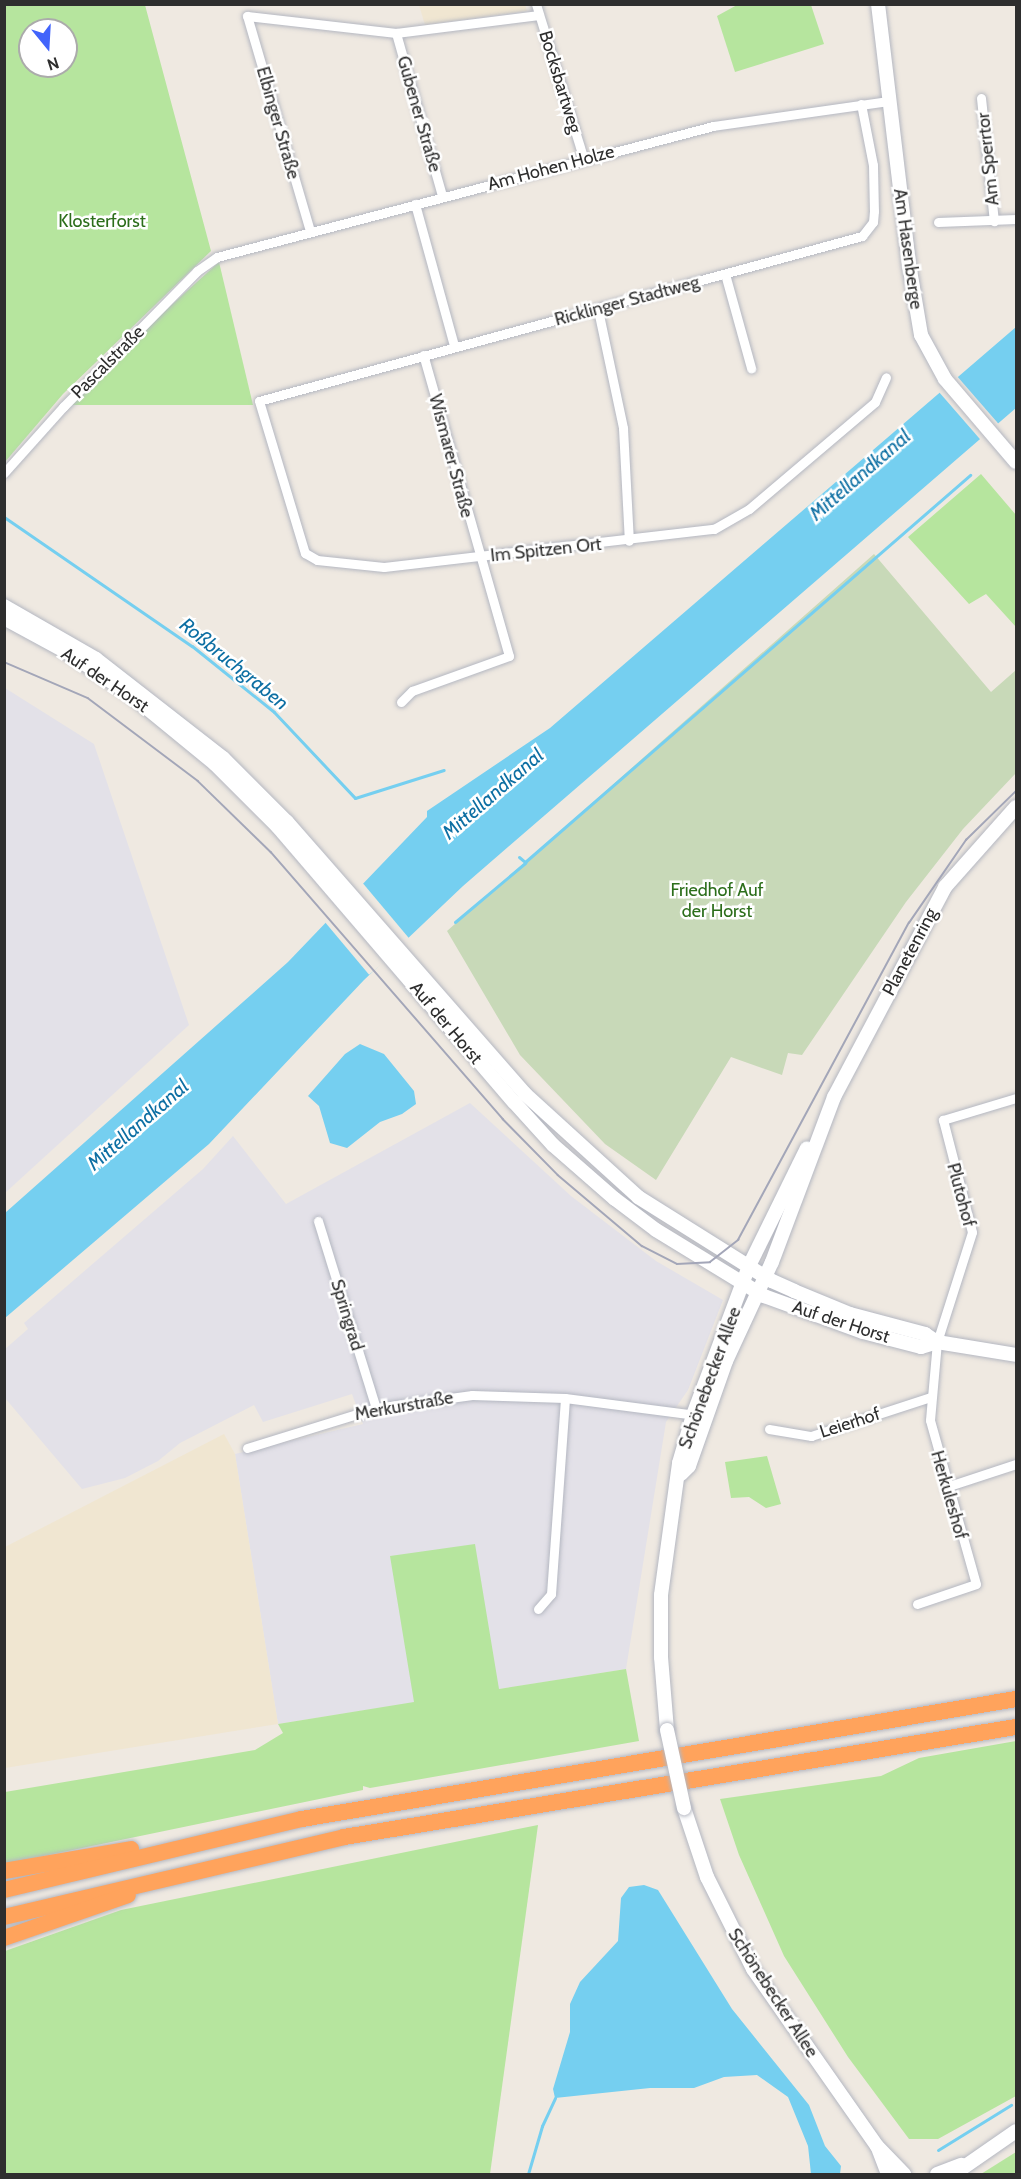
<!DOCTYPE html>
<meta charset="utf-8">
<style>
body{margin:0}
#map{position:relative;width:1021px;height:2179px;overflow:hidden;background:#efe9e1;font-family:Cabin,sans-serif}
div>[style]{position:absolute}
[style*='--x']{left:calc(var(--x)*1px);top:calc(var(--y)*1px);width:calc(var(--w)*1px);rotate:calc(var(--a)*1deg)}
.industrial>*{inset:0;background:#e3e1e8}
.education>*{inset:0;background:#f0e6d1}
.green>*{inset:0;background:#b6e59e}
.cemetery>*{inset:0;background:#c8d9b8}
.water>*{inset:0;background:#75cff0}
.pier>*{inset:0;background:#efe9e1;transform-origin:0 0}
.stream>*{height:3px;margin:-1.5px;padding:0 1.5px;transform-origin:1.5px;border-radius:1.5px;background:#75cff0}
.roads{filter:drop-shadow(0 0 2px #b4b7c1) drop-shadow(0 0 2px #b4b7c1)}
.street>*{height:9px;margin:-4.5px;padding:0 4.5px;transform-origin:4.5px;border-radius:4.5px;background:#fff}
.secondary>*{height:14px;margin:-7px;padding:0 7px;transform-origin:7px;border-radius:7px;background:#fff}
.highway>*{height:16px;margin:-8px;padding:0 8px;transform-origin:8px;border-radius:8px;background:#ffa35c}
.tram>*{height:1.5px;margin:-0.75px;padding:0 0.75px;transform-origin:0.75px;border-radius:0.75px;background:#a3a6b8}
.bridges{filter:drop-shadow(0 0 2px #b4b7c1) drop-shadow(0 0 2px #b4b7c1)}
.secondary-bridge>*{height:14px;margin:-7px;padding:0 7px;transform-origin:7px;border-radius:7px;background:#fff}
span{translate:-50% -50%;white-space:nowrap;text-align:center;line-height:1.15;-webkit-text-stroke:5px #fff;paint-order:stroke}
.street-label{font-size:18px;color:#2e2e2e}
.park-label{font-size:18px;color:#2c6e1b}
.water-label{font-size:20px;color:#0d6fa3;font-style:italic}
.frame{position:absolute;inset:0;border:6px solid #2e2e2e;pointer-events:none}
.north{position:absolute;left:18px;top:18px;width:60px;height:60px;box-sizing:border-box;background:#fff;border:2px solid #ababab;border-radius:50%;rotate:162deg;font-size:16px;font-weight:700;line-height:24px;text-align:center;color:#2e2e2e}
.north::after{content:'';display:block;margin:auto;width:21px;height:27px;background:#4264fb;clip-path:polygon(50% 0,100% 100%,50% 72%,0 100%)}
</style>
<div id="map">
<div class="industrial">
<div style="clip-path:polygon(5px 688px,94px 744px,189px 1025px,5px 1193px)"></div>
<div style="clip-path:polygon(470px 1103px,571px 1196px,656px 1261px,723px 1300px,688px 1390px,666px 1422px,626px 1669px,278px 1724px,235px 1454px,363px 1424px,352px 1394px,263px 1422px,254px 1405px,180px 1443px,158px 1461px,125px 1478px,82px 1489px,5px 1398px,4px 1350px,28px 1329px,24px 1323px,203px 1169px,233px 1136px,286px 1204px)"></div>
</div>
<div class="education">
<div style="clip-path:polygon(419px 5px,525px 5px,527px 11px,425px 25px)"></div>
<div style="clip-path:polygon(224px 1434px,235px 1454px,278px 1724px,5px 1768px,5px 1547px)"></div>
</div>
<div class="green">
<div style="clip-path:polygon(evenodd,5px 4px,145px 5px,211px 251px,63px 394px,5px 462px,5px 4px,30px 30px,66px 30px,66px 66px,30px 66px,30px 30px)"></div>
<div style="clip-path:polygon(737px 5px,811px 5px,824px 44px,735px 72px,717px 16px)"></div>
<div style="clip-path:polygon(219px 262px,253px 405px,61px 405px)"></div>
<div style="clip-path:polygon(981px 474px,1016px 515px,1016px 627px,986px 594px,969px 604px,908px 537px)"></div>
<div style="clip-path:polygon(767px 1456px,781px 1504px,766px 1508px,749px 1497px,731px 1498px,725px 1462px)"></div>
<div style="clip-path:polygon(475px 1544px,499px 1689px,626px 1669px,639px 1741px,370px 1788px,363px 1786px,363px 1790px,5px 1864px,5px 1792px,255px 1750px,283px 1733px,278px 1724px,414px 1702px,390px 1556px)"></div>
<div style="clip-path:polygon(1016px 1741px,1016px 2096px,938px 2139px,909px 2139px,848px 2057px,784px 1956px,739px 1855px,720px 1799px,881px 1776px,919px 1758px)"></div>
<div style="clip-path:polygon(538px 1825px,490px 2174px,5px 2174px,5px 1951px,121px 1910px)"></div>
<div style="clip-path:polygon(1016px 2152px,1016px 2174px,981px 2174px)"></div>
</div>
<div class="cemetery">
<div style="clip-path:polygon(874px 554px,991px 692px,1016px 670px,1016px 773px,963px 829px,906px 902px,802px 1055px,788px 1053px,782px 1075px,731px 1057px,656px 1180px,605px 1144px,520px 1055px,447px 931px)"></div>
</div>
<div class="water">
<div style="clip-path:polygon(1016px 327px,1016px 408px,463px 886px,364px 980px,209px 1144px,5px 1318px,5px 1213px,288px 962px,427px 817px,427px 811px,550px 728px)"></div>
<div style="clip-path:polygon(360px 1044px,384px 1054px,414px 1091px,416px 1104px,402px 1114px,380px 1122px,347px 1148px,330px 1143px,319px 1106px,308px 1096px,345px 1054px)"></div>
<div style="clip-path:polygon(644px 1885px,658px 1890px,732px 2009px,809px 2105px,825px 2146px,841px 2166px,840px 2174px,811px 2174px,808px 2146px,788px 2097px,757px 2075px,724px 2077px,694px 2088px,650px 2088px,555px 2098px,553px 2089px,570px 2032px,570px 2004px,580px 1982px,618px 1941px,621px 1898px,629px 1887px)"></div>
</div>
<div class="pier">
<div style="left:956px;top:375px;width:67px;height:24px;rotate:49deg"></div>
<div style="left:361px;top:881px;width:77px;height:54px;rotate:50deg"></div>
</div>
<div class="stream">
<div style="--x:4;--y:517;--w:228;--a:34.5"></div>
<div style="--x:192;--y:646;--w:105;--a:38.8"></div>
<div style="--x:274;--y:712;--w:118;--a:46.7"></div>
<div style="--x:355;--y:798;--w:93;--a:-17.5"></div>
<div style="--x:519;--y:857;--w:8;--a:40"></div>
<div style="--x:525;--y:862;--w:590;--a:-41.01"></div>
<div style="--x:455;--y:922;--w:92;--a:-40.1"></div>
<div style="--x:938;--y:2150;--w:86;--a:-31.7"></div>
<div style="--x:528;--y:2174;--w:50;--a:-73.7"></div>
<div style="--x:542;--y:2126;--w:31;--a:-65"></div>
</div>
<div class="roads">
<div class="street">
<div style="--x:536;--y:4;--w:163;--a:72.9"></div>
<div style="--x:396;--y:33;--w:169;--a:74.2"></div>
<div style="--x:981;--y:98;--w:124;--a:84"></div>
<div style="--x:861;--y:104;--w:62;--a:78.9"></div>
<div style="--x:873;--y:165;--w:46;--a:88.8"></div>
<div style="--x:874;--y:211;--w:11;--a:95"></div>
<div style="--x:873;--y:222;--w:18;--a:128"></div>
<div style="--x:862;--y:236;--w:625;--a:164.7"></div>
<div style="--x:259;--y:401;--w:159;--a:73.2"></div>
<div style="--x:305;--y:553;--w:14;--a:30"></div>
<div style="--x:317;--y:560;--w:67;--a:6"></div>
<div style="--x:384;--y:567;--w:332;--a:-6.6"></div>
<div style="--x:714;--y:529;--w:40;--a:-29.7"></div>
<div style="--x:749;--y:509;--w:165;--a:-40.3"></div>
<div style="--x:875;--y:402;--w:27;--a:-66"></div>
<div style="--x:415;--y:204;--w:147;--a:74.6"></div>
<div style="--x:938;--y:222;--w:78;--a:-2.2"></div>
<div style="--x:310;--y:231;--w:224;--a:-106.3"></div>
<div style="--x:247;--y:16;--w:150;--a:6.5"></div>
<div style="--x:396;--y:33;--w:144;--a:-7.2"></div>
<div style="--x:725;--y:274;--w:98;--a:74.5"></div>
<div style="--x:598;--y:310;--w:121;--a:78"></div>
<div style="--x:623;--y:428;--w:113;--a:87"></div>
<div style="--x:4;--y:473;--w:89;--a:-48.2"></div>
<div style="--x:63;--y:407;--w:191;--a:-45.4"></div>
<div style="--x:197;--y:271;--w:24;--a:-35"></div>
<div style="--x:217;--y:257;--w:513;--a:-14.79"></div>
<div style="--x:713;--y:126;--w:178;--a:-8.1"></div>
<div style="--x:401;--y:702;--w:16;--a:-45"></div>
<div style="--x:412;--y:691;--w:103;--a:-19.8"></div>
<div style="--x:509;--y:656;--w:313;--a:-105.9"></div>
<div style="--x:318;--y:1221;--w:196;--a:72.8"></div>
<div style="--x:769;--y:1429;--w:43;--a:9.5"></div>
<div style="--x:811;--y:1436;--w:125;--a:-18.1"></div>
<div style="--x:247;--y:1448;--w:135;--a:-17.2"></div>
<div style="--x:376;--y:1408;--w:97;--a:-7.7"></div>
<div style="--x:472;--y:1395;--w:93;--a:1.8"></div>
<div style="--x:565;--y:1398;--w:132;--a:7.4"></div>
<div style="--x:946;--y:1487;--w:74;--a:-18.2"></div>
<div style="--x:917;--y:1604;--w:62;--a:-18.7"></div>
<div style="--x:976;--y:1584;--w:170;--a:-105.7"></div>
<div style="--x:930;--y:1420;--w:78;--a:-84.9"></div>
<div style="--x:937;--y:1342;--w:115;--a:-72.3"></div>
<div style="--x:972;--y:1232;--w:116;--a:-104.5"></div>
<div style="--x:943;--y:1120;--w:76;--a:-16.8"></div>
<div style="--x:538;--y:1609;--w:20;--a:-49"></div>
<div style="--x:551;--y:1594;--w:196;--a:-85.9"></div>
</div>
<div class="secondary">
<div style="--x:878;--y:4;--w:262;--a:83.2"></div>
<div style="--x:909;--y:264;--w:72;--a:80.4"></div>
<div style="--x:921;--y:335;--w:50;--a:61.4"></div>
<div style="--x:945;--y:379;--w:109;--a:49.5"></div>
<div style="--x:4;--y:606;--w:106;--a:29.9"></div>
<div style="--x:96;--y:659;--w:161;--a:37.9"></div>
<div style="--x:223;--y:758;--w:91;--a:45"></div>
<div style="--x:287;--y:822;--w:361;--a:48.8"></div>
<div style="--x:525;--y:1094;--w:153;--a:42.3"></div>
<div style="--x:638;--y:1197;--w:158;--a:32.1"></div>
<div style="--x:772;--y:1281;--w:24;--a:24"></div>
<div style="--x:794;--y:1291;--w:61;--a:22.3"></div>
<div style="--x:850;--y:1314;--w:78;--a:14.9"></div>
<div style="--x:925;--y:1334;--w:14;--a:34"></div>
<div style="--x:937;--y:1342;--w:80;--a:9.3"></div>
<div style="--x:4;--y:618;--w:75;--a:28.6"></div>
<div style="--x:70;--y:654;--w:73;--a:33.9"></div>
<div style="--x:131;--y:695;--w:109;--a:39.4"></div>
<div style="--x:215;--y:764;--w:89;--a:45"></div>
<div style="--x:278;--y:827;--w:362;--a:49.4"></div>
<div style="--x:514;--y:1102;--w:58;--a:47.8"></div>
<div style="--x:553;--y:1145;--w:82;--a:41.1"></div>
<div style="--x:615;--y:1199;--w:51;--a:37.1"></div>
<div style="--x:656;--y:1230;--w:127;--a:31.4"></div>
<div style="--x:764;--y:1296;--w:105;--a:20"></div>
<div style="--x:863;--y:1332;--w:60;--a:14.5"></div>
<div style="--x:921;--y:1347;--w:17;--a:-17"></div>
<div style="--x:681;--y:1474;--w:11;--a:-45"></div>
<div style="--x:689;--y:1466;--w:111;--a:-70.6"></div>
<div style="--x:726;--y:1361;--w:109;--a:-65.1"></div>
<div style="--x:772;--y:1262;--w:176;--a:-69.4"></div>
<div style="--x:834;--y:1097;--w:238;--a:-62.1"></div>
<div style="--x:945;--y:887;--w:107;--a:-48.4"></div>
<div style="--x:667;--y:1730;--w:73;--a:-94.7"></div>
<div style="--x:661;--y:1657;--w:62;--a:-90"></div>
<div style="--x:661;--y:1595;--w:133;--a:-82.2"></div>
<div style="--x:679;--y:1463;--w:50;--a:-73.7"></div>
<div style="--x:693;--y:1415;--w:159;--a:-69.4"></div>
<div style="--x:749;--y:1266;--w:131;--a:-63.8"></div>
<div style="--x:684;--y:1808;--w:73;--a:71.6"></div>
<div style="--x:707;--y:1877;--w:103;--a:63.4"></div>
<div style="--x:753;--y:1969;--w:216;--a:55"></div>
<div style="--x:877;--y:2146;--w:39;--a:46"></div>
<div style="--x:878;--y:2148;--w:28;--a:69"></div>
<div style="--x:937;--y:2174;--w:26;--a:-21"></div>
<div style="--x:954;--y:2174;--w:75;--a:-34.7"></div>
</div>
<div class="highway">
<div style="--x:4;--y:1871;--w:129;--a:-9.8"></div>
<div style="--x:4;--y:1890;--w:306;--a:-13.4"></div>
<div style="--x:302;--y:1819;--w:724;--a:-9.54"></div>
<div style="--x:4;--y:1917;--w:349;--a:-13.2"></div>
<div style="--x:344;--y:1837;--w:681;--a:-9.3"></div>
<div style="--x:4;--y:1938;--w:131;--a:-19.1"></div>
</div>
</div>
<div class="tram">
<div style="--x:4;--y:662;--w:91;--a:23.2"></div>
<div style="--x:88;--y:698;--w:138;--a:37"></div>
<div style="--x:198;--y:781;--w:102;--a:44.2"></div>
<div style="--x:271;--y:852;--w:354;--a:49"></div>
<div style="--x:503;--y:1119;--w:78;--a:45.5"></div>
<div style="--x:558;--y:1175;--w:110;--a:40.2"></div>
<div style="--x:642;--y:1246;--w:39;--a:27"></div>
<div style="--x:677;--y:1264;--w:33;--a:-3"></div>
<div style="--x:710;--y:1262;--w:36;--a:-38"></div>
<div style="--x:738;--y:1240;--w:360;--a:-61.7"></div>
<div style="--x:909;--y:923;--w:101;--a:-55.5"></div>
<div style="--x:966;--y:840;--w:70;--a:-44.4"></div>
</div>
<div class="bridges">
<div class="secondary-bridge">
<div style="--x:667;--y:1730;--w:80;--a:77.7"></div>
</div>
</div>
<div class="street-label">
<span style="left:560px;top:82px;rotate:73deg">Bocksbartweg</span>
<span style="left:419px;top:114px;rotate:74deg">Gubener Straße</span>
<span style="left:278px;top:123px;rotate:74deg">Elbinger Straße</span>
<span style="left:988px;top:159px;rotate:-96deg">Am Sperrtor</span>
<span style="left:551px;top:168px;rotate:-15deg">Am Hohen Holze</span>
<span style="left:908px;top:249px;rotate:82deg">Am Hasenberge</span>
<span style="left:627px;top:301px;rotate:-15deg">Ricklinger Stadtweg</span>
<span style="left:108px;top:362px;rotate:-45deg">Pascalstraße</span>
<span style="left:451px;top:456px;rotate:75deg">Wismarer Straße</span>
<span style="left:546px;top:550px;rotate:-6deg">Im Spitzen Ort</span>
<span style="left:105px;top:680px;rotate:34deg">Auf der Horst</span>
<span style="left:910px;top:952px;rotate:-62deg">Planetenring</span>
<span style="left:446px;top:1023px;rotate:50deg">Auf der Horst</span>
<span style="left:961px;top:1195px;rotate:75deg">Plutohof</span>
<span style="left:347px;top:1315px;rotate:73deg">Springrad</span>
<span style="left:841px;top:1322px;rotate:18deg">Auf der Horst</span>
<span style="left:710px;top:1378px;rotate:-70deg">Schönebecker Allee</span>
<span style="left:404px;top:1406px;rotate:-10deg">Merkurstraße</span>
<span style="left:850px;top:1423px;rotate:-18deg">Leierhof</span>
<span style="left:949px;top:1495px;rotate:74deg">Herkuleshof</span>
<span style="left:773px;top:1993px;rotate:57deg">Schönebecker Allee</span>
</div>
<div class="park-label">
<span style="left:102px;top:221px">Klosterforst</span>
<span style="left:717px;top:901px">Friedhof Auf<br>der Horst</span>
</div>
<div class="water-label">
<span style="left:860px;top:475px;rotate:-41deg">Mittellandkanal</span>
<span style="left:234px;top:664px;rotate:39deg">Roßbruchgraben</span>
<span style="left:493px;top:794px;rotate:-41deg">Mittellandkanal</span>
<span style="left:138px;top:1125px;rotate:-41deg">Mittellandkanal</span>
</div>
<div class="frame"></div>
<div class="north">N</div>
</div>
